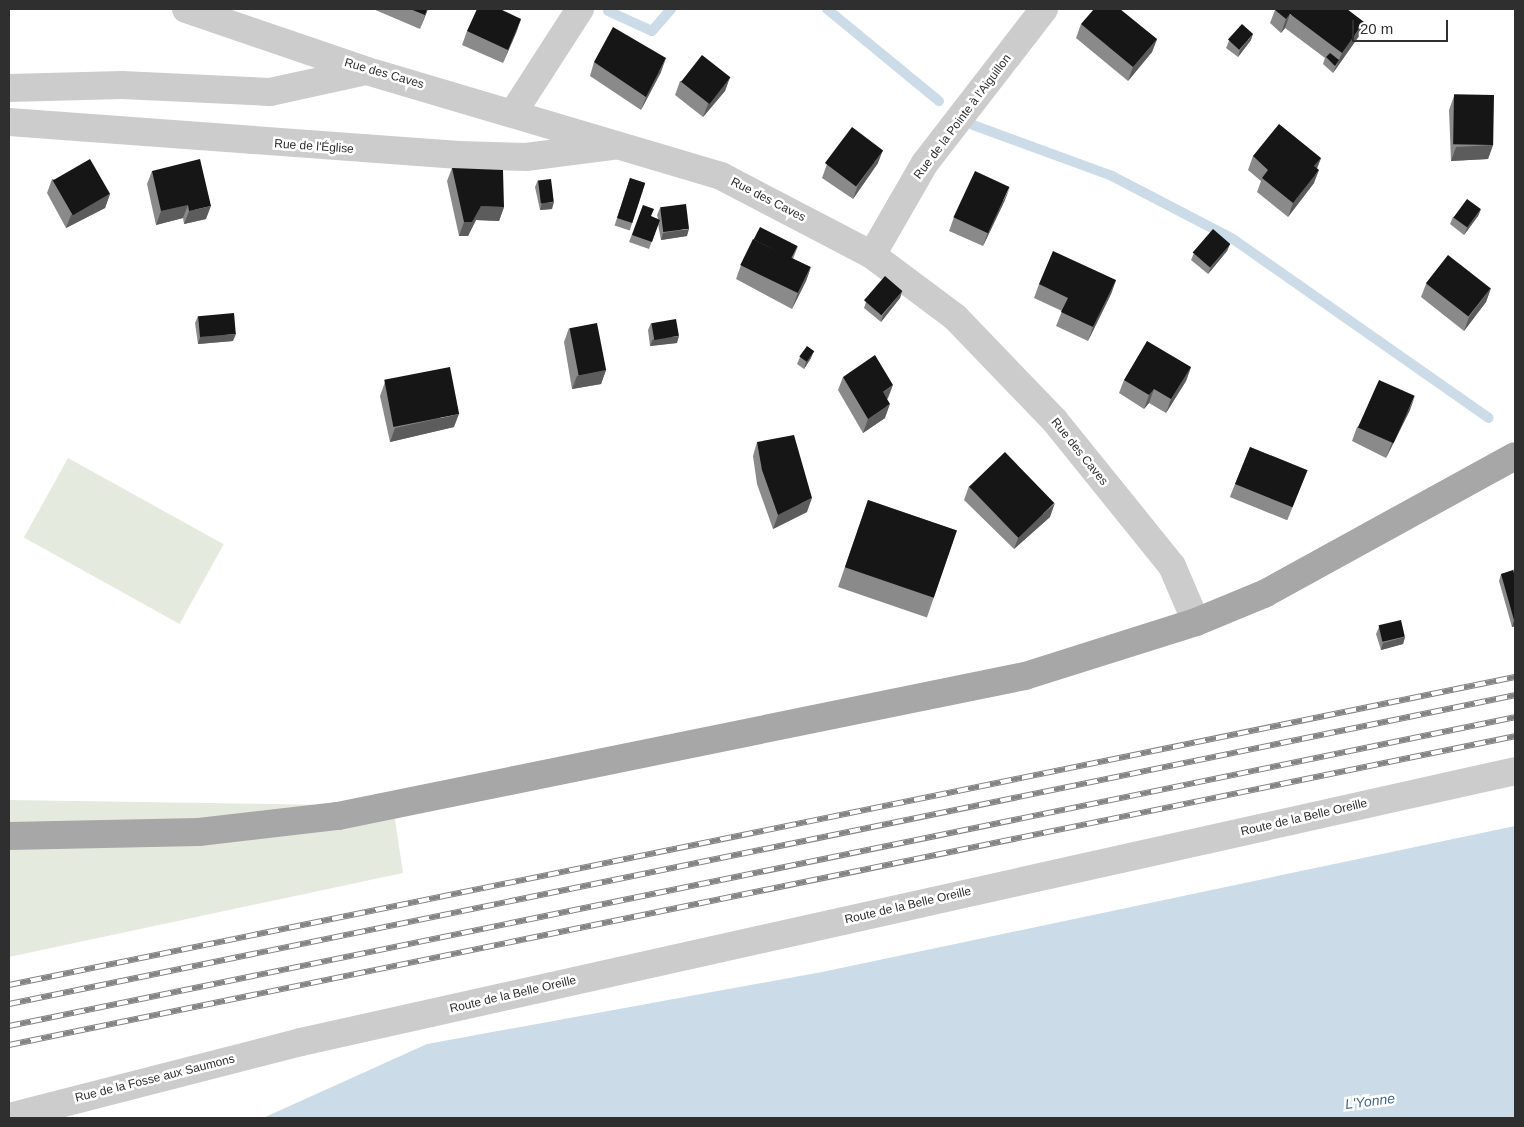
<!DOCTYPE html>
<meta charset="utf-8">
<style>
body{margin:0}
#map{position:relative;width:1524px;height:1127px;overflow:hidden;background:#fff;font-family:Arial,sans-serif}
div>[style]{position:absolute}
[style*='--x']{left:calc(var(--x)*1px);top:calc(var(--y)*1px);width:calc(var(--w)*1px);rotate:calc(var(--a)*1deg)}
.green>*{inset:0;background:#e4ebde;transform-origin:0 0}
.water>*{inset:0;background:#ccdbe8}
.stream>*{height:10px;margin:-5px;padding:0 5px;transform-origin:5px;border-radius:5px;background:#ccdbe8}
.minor>*{height:28px;margin:-14px;padding:0 14px;transform-origin:14px;border-radius:14px;background:#ccc}
.major>*{height:28px;margin:-14px;padding:0 14px;transform-origin:14px;border-radius:14px;background:#a7a7a7}
.rail>*{height:5.5px;margin-top:-2.75px;transform-origin:0;background:repeating-linear-gradient(90deg,#fff 0 11px,#848484 0 22px);box-sizing:border-box;border-block:1px solid #848484}
.wall>*{inset:0;background:#8a8a8a;transform-origin:0 0}
.shaded-wall>*{inset:0;background:#5c5c5c}
.building>*{inset:0;background:#161616;transform-origin:0 0}
span{translate:-50% -50%;white-space:nowrap;text-align:center;line-height:1.15;-webkit-text-stroke:5px #fff;paint-order:stroke}
.street-label{font-size:12px;color:#2f2f2f}
.water-label{font-size:14px;color:#456989;font-style:italic}
.frame{position:absolute;inset:0;border:10px solid #2f2f2f;pointer-events:none}
.scale{position:absolute;left:1352px;top:20px;width:96px;height:22px;box-sizing:border-box;border:2px solid #2f2f2f;border-top:0;padding-left:6px;font-size:15px;line-height:18px;white-space:nowrap;color:#2f2f2f;-webkit-text-stroke:4px #fff;paint-order:stroke}
</style>
<div id="map">
<div class="green">
<div style="left:68px;top:458px;width:178px;height:91px;rotate:29deg"></div>
<div style="clip-path:polygon(9px 800px,393px 806px,403px 873px,9px 957px)"></div>
</div>
<div class="water">
<div style="clip-path:polygon(1515px 826px,1515px 1118px,263px 1118px,427px 1044px,822px 972px)"></div>
</div>
<div class="stream">
<div style="--x:827;--y:9;--w:145;--a:39.4"></div>
<div style="--x:608;--y:11;--w:48;--a:24.4"></div>
<div style="--x:652;--y:31;--w:29;--a:-49"></div>
<div style="--x:973;--y:125;--w:148;--a:20.1"></div>
<div style="--x:1112;--y:176;--w:136;--a:27.5"></div>
<div style="--x:1233;--y:239;--w:312;--a:35"></div>
</div>
<div class="minor">
<div style="--x:186;--y:9;--w:191;--a:18.9"></div>
<div style="--x:367;--y:71;--w:369;--a:16.5"></div>
<div style="--x:721;--y:176;--w:170;--a:27.6"></div>
<div style="--x:872;--y:255;--w:104;--a:36.8"></div>
<div style="--x:955;--y:317;--w:144;--a:46.1"></div>
<div style="--x:1055;--y:421;--w:186;--a:51.1"></div>
<div style="--x:1172;--y:566;--w:61;--a:66.8"></div>
<div style="--x:9;--y:88;--w:113;--a:-1.5"></div>
<div style="--x:122;--y:85;--w:148;--a:2.7"></div>
<div style="--x:270;--y:92;--w:98;--a:-12.3"></div>
<div style="--x:513;--y:113;--w:124;--a:-57.2"></div>
<div style="--x:9;--y:122;--w:451;--a:4.2"></div>
<div style="--x:459;--y:155;--w:67;--a:1.7"></div>
<div style="--x:526;--y:157;--w:88;--a:-7.2"></div>
<div style="--x:872;--y:255;--w:106;--a:-60.1"></div>
<div style="--x:925;--y:163;--w:195;--a:-52.3"></div>
<div style="--x:9;--y:1117;--w:301;--a:-14.4"></div>
<div style="--x:301;--y:1042;--w:1244;--a:-12.58"></div>
</div>
<div class="major">
<div style="--x:9;--y:836;--w:190;--a:-1.2"></div>
<div style="--x:199;--y:832;--w:140;--a:-6.6"></div>
<div style="--x:338;--y:816;--w:701;--a:-11.52"></div>
<div style="--x:1025;--y:676;--w:179;--a:-17.5"></div>
<div style="--x:1196;--y:622;--w:74;--a:-22.4"></div>
<div style="--x:1264;--y:594;--w:286;--a:-28.8"></div>
</div>
<div class="rail">
<div style="--x:9;--y:985;--w:1537;--a:-11.56"></div>
<div style="--x:9;--y:1004;--w:1537;--a:-11.59"></div>
<div style="--x:9;--y:1026;--w:1537;--a:-11.59"></div>
<div style="--x:9;--y:1045;--w:1537;--a:-11.59"></div>
</div>
<div class="wall">
<div style="clip-path:polygon(373px 9px,428px 9px,420px 29px)"></div>
<div style="clip-path:polygon(1275px 10px,1359px 36px,1333px 73px,1323px 64px,1325px 58px,1285px 28px,1281px 33px,1270px 23px)"></div>
<div style="clip-path:polygon(521px 19px,516px 33px,503px 63px,462px 45px,467px 31px)"></div>
<div style="clip-path:polygon(1081px 24px,1157px 39px,1152px 52px,1128px 81px,1076px 38px)"></div>
<div style="clip-path:polygon(1251px 40px,1238px 57px,1226px 48px,1229px 41px)"></div>
<div style="clip-path:polygon(594px 62px,661px 72px,641px 110px,590px 76px)"></div>
<div style="clip-path:polygon(730px 77px,725px 91px,703px 117px,675px 95px,680px 81px)"></div>
<div style="clip-path:polygon(1454px 96px,1493px 145px,1488px 159px,1451px 161px,1449px 110px)"></div>
<div style="clip-path:polygon(1253px 156px,1321px 158px,1317px 168px,1314px 183px,1288px 217px,1257px 192px,1261px 181px,1248px 170px)"></div>
<div style="clip-path:polygon(878px 163px,853px 199px,822px 178px,827px 164px)"></div>
<div style="clip-path:polygon(452px 168px,504px 207px,499px 221px,476px 220px,468px 236px,459px 236px,447px 181px)"></div>
<div style="clip-path:polygon(152px 171px,206px 219px,184px 224px,183px 218px,156px 225px,147px 184px)"></div>
<div style="left:630px;top:178px;width:16px;height:50px;rotate:18deg"></div>
<div style="clip-path:polygon(52px 179px,110px 194px,105px 208px,66px 228px,47px 193px)"></div>
<div style="clip-path:polygon(538px 180px,552px 209px,540px 210px,535px 187px)"></div>
<div style="clip-path:polygon(1005px 200px,983px 246px,949px 231px,954px 217px)"></div>
<div style="clip-path:polygon(643px 205px,651px 217px,658px 219px,657px 215px,660px 208px,687px 236px,661px 240px,658px 224px,649px 249px,629px 242px)"></div>
<div style="clip-path:polygon(1481px 209px,1478px 216px,1464px 235px,1450px 224px,1453px 217px)"></div>
<div style="clip-path:polygon(1230px 244px,1227px 251px,1208px 274px,1191px 260px,1194px 253px)"></div>
<div style="clip-path:polygon(798px 246px,793px 259px,811px 267px,806px 281px,792px 309px,736px 279px,741px 265px)"></div>
<div style="clip-path:polygon(1116px 280px,1111px 294px,1088px 341px,1056px 326px,1062px 311px,1034px 298px,1039px 284px)"></div>
<div style="clip-path:polygon(1426px 284px,1491px 288px,1486px 302px,1464px 331px,1421px 297px)"></div>
<div style="clip-path:polygon(902px 291px,900px 298px,881px 322px,864px 308px,866px 302px)"></div>
<div style="clip-path:polygon(198px 316px,233px 341px,198px 344px,195px 323px)"></div>
<div style="clip-path:polygon(651px 323px,677px 343px,650px 346px,648px 330px)"></div>
<div style="clip-path:polygon(569px 328px,606px 370px,601px 384px,572px 389px,564px 342px)"></div>
<div style="clip-path:polygon(800px 357px,811px 358px,804px 369px,797px 364px)"></div>
<div style="clip-path:polygon(1191px 367px,1186px 381px,1166px 413px,1149px 403px,1144px 409px,1119px 393px,1124px 380px)"></div>
<div style="clip-path:polygon(843px 377px,888px 398px,887px 399px,885px 418px,863px 433px,838px 390px)"></div>
<div style="clip-path:polygon(385px 382px,454px 427px,390px 442px,380px 396px)"></div>
<div style="clip-path:polygon(1410px 410px,1386px 458px,1352px 441px,1357px 427px)"></div>
<div style="clip-path:polygon(757px 442px,807px 512px,773px 529px,757px 484px,753px 456px)"></div>
<div style="left:1250px;top:447px;width:62px;height:54px;rotate:22deg"></div>
<div style="clip-path:polygon(969px 486px,1050px 517px,1014px 549px,964px 500px)"></div>
<div style="left:868px;top:500px;width:94px;height:92px;rotate:19deg"></div>
<div style="clip-path:polygon(1515px 566px,1515px 626px,1512px 627px,1499px 581px,1501px 574px,1513px 571px)"></div>
<div style="clip-path:polygon(1379px 627px,1405px 637px,1403px 644px,1381px 650px,1376px 634px)"></div>
</div>
<div class="shaded-wall">
<div style="clip-path:polygon(427px 9px,428px 9px,420px 29px,425px 15px)"></div>
<div style="clip-path:polygon(1290px 14px,1285px 28px,1281px 33px,1286px 19px)"></div>
<div style="clip-path:polygon(521px 19px,516px 33px,503px 63px,508px 50px)"></div>
<div style="clip-path:polygon(1364px 22px,1359px 36px,1333px 73px,1342px 53px)"></div>
<div style="clip-path:polygon(1253px 34px,1251px 40px,1238px 57px,1240px 50px)"></div>
<div style="clip-path:polygon(1157px 39px,1152px 52px,1128px 81px,1133px 67px)"></div>
<div style="clip-path:polygon(666px 58px,661px 72px,641px 110px,646px 97px)"></div>
<div style="clip-path:polygon(730px 77px,725px 91px,703px 117px,708px 104px)"></div>
<div style="clip-path:polygon(1493px 145px,1488px 159px,1451px 161px,1456px 147px)"></div>
<div style="clip-path:polygon(883px 150px,878px 163px,853px 199px,858px 185px)"></div>
<div style="clip-path:polygon(1321px 158px,1316px 171px,1314px 166px)"></div>
<div style="clip-path:polygon(1319px 170px,1314px 183px,1288px 217px,1293px 203px)"></div>
<div style="clip-path:polygon(1010px 187px,1005px 200px,983px 246px,988px 232px)"></div>
<div style="clip-path:polygon(110px 194px,105px 208px,66px 228px,71px 215px)"></div>
<div style="clip-path:polygon(554px 202px,552px 209px,540px 210px,542px 203px)"></div>
<div style="clip-path:polygon(188px 205px,183px 218px,156px 225px,161px 211px)"></div>
<div style="clip-path:polygon(211px 206px,206px 219px,184px 224px,189px 211px)"></div>
<div style="clip-path:polygon(481px 206px,504px 207px,499px 221px,476px 220px,468px 236px,459px 236px,464px 222px)"></div>
<div style="clip-path:polygon(1481px 209px,1478px 216px,1464px 235px,1467px 228px)"></div>
<div style="clip-path:polygon(689px 229px,687px 236px,661px 240px,663px 233px)"></div>
<div style="clip-path:polygon(1230px 244px,1227px 251px,1208px 274px,1211px 267px)"></div>
<div style="clip-path:polygon(811px 267px,806px 281px,792px 309px,797px 295px)"></div>
<div style="clip-path:polygon(1116px 280px,1111px 294px,1088px 341px,1093px 327px)"></div>
<div style="clip-path:polygon(1491px 288px,1486px 302px,1464px 331px,1469px 317px)"></div>
<div style="clip-path:polygon(902px 291px,900px 298px,881px 322px,883px 315px)"></div>
<div style="clip-path:polygon(236px 334px,233px 341px,198px 344px,200px 337px)"></div>
<div style="clip-path:polygon(679px 336px,677px 343px,650px 346px,653px 339px)"></div>
<div style="clip-path:polygon(814px 351px,811px 358px,804px 369px,806px 362px)"></div>
<div style="clip-path:polygon(1191px 367px,1186px 381px,1166px 413px,1171px 399px)"></div>
<div style="clip-path:polygon(606px 370px,601px 384px,572px 389px,577px 376px)"></div>
<div style="clip-path:polygon(893px 385px,888px 398px,878px 405px,883px 392px)"></div>
<div style="clip-path:polygon(1154px 389px,1149px 403px,1144px 409px,1149px 395px)"></div>
<div style="clip-path:polygon(1415px 396px,1410px 410px,1386px 458px,1391px 445px)"></div>
<div style="clip-path:polygon(890px 404px,885px 418px,863px 433px,868px 419px)"></div>
<div style="clip-path:polygon(459px 414px,454px 427px,390px 442px,395px 428px)"></div>
<div style="clip-path:polygon(812px 498px,807px 512px,773px 529px,778px 515px)"></div>
<div style="clip-path:polygon(1055px 503px,1050px 517px,1014px 549px,1019px 536px)"></div>
<div style="clip-path:polygon(1514px 620px,1515px 620px,1515px 626px,1512px 627px)"></div>
<div style="clip-path:polygon(1405px 637px,1403px 644px,1381px 650px,1383px 643px)"></div>
</div>
<div class="building">
<div style="clip-path:polygon(410px 9px,427px 9px,425px 15px)"></div>
<div style="clip-path:polygon(477px 9px,500px 9px,521px 19px,508px 50px,467px 31px)"></div>
<div style="clip-path:polygon(1094px 9px,1120px 9px,1157px 39px,1133px 67px,1081px 24px)"></div>
<div style="clip-path:polygon(1276px 9px,1347px 9px,1364px 22px,1342px 53px,1290px 14px,1286px 19px,1275px 10px)"></div>
<div style="left:1242px;top:24px;width:15px;height:21px;rotate:42deg"></div>
<div style="clip-path:polygon(613px 27px,666px 58px,646px 97px,594px 62px)"></div>
<div style="clip-path:polygon(1330px 53px,1339px 60px,1335px 66px,1326px 57px)"></div>
<div style="left:702px;top:55px;width:36px;height:34px;rotate:38deg"></div>
<div style="left:1494px;top:95px;width:50px;height:40px;rotate:91deg"></div>
<div style="clip-path:polygon(1279px 124px,1321px 158px,1314px 166px,1319px 170px,1293px 203px,1262px 178px,1268px 170px,1253px 156px)"></div>
<div style="left:852px;top:127px;width:39px;height:45px;rotate:37deg"></div>
<div style="left:90px;top:159px;width:40px;height:43px;rotate:60deg"></div>
<div style="clip-path:polygon(200px 159px,211px 206px,189px 211px,188px 205px,161px 211px,152px 171px)"></div>
<div style="clip-path:polygon(452px 168px,503px 170px,504px 207px,481px 206px,472px 222px,464px 222px)"></div>
<div style="left:975px;top:171px;width:38px;height:51px;rotate:25deg"></div>
<div style="left:630px;top:178px;width:16px;height:42px;rotate:18deg"></div>
<div style="left:551px;top:179px;width:23px;height:13px;rotate:83deg"></div>
<div style="left:1467px;top:199px;width:17px;height:23px;rotate:36deg"></div>
<div style="left:686px;top:204px;width:25px;height:26px;rotate:83deg"></div>
<div style="clip-path:polygon(643px 205px,654px 209px,651px 216px,660px 220px,652px 242px,632px 235px)"></div>
<div style="left:760px;top:227px;width:42px;height:14px;rotate:27deg"></div>
<div style="left:1213px;top:229px;width:23px;height:31px;rotate:41deg"></div>
<div style="left:753px;top:239px;width:64px;height:29px;rotate:26deg"></div>
<div style="clip-path:polygon(1053px 251px,1116px 280px,1093px 327px,1061px 312px,1068px 298px,1039px 284px)"></div>
<div style="left:1448px;top:255px;width:54px;height:36px;rotate:38deg"></div>
<div style="left:885px;top:276px;width:23px;height:32px;rotate:41deg"></div>
<div style="left:234px;top:313px;width:21px;height:36px;rotate:85deg"></div>
<div style="left:676px;top:319px;width:17px;height:25px;rotate:80deg"></div>
<div style="left:597px;top:323px;width:48px;height:28px;rotate:79deg"></div>
<div style="clip-path:polygon(1147px 341px,1191px 367px,1171px 399px,1154px 389px,1149px 395px,1124px 380px)"></div>
<div style="left:807px;top:346px;width:9px;height:13px;rotate:36deg"></div>
<div style="clip-path:polygon(875px 355px,893px 385px,883px 392px,890px 404px,868px 419px,843px 377px)"></div>
<div style="left:450px;top:367px;width:48px;height:67px;rotate:79deg"></div>
<div style="left:1379px;top:380px;width:39px;height:52px;rotate:24deg"></div>
<div style="clip-path:polygon(794px 435px,812px 498px,778px 515px,762px 470px,757px 442px)"></div>
<div style="left:1250px;top:447px;width:62px;height:40px;rotate:22deg"></div>
<div style="left:1005px;top:452px;width:71px;height:50px;rotate:46deg"></div>
<div style="left:868px;top:500px;width:94px;height:71px;rotate:19deg"></div>
<div style="clip-path:polygon(1513px 570px,1515px 577px,1515px 620px,1514px 620px,1501px 574px)"></div>
<div style="left:1401px;top:620px;width:17px;height:23px;rotate:77deg"></div>
</div>
<div class="street-label">
<span style="left:384px;top:74px;rotate:16deg">Rue des Caves</span>
<span style="left:963px;top:117px;rotate:-53deg">Rue de la Pointe à l'Aiguillon</span>
<span style="left:314px;top:147px;rotate:4deg">Rue de l'Église</span>
<span style="left:768px;top:200px;rotate:27deg">Rue des Caves</span>
<span style="left:1079px;top:452px;rotate:51deg">Rue des Caves</span>
<span style="left:1304px;top:818px;rotate:-13deg">Route de la Belle Oreille</span>
<span style="left:908px;top:906px;rotate:-13deg">Route de la Belle Oreille</span>
<span style="left:513px;top:995px;rotate:-13deg">Route de la Belle Oreille</span>
<span style="left:155px;top:1079px;rotate:-14deg">Rue de la Fosse aux Saumons</span>
</div>
<div class="water-label">
<span style="left:1370px;top:1101px;rotate:-7deg">L'Yonne</span>
</div>
<div class="frame"></div>
<div class="scale">20 m</div>
</div>
